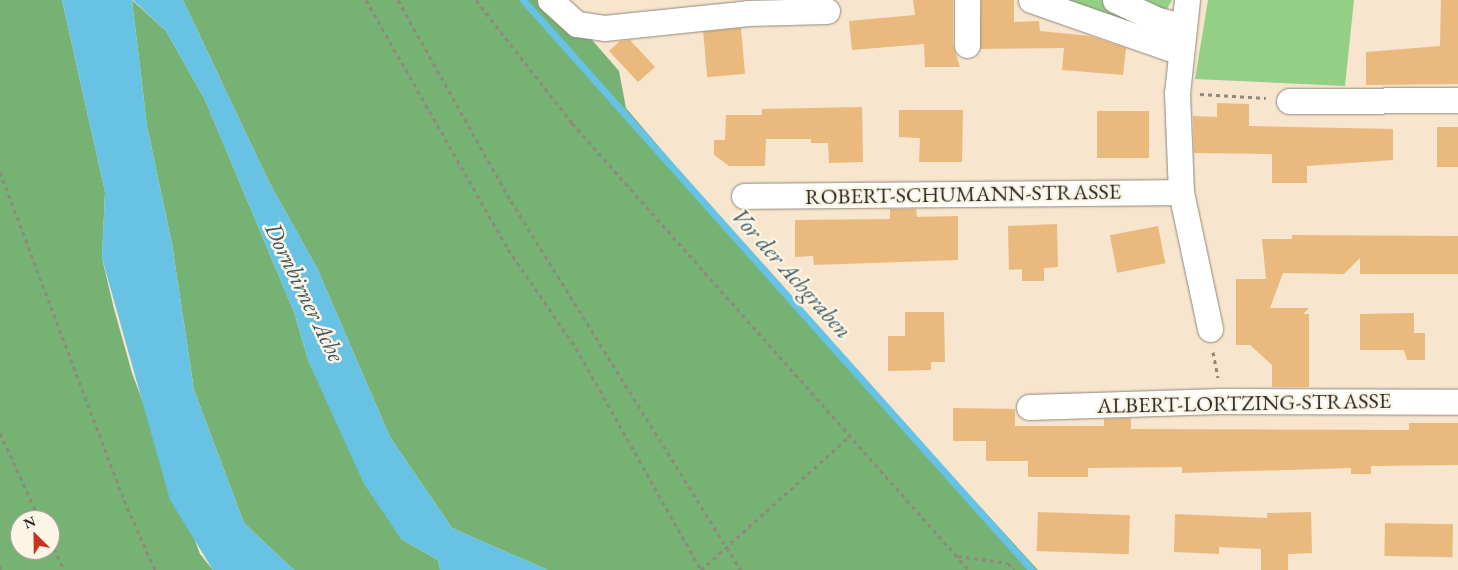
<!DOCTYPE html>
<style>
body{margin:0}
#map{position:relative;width:1458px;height:570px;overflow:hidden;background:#f7e5cd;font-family:"EB Garamond",serif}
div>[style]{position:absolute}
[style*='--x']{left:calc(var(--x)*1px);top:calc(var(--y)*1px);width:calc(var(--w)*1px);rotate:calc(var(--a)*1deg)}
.green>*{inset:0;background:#93d086}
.forest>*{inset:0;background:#76b273}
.water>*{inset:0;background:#67c2e4}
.stream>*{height:7px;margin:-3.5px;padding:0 3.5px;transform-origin:3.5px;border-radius:3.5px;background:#67c2e4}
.building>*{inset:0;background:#eab97d;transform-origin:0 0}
.path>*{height:3px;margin-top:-1.5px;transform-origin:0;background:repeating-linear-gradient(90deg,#91887c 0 4px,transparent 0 8px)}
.roads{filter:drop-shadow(0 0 1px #91887c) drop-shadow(0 0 1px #91887c)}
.minor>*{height:25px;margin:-12.5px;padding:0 12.5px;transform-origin:12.5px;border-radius:12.5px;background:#fff}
span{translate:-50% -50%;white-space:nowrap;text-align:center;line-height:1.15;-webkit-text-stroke:5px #fcf5e5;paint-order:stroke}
.street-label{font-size:22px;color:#2b2b2b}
.water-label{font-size:24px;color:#3d5862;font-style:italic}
.north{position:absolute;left:10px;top:510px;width:50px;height:50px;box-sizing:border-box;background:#fcf5e5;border:1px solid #a8a49b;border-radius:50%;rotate:337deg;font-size:14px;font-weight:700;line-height:20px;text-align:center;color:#2b2b2b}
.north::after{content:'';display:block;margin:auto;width:18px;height:22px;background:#c8321e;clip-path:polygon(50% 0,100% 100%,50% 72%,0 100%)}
</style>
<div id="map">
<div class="green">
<div style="clip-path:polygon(1057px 0,1172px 0,1153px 34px)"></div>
<div style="clip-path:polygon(1208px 0,1354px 0,1345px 86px,1195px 79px)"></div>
</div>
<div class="forest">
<div style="clip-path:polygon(evenodd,0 0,62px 0,105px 192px,102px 258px,114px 309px,132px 373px,200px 554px,213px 570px,0 570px,0 0,20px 520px,50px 520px,50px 550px,20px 550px,20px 520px)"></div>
<div style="clip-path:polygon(132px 0,166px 31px,205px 100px,294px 312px,309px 363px,401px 539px,438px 560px,440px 570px,294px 570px,244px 523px,194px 390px,172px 244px,147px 126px)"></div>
<div style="clip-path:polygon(183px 0,541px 0,586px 33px,619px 71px,626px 108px,763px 269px,1038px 570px,548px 570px,452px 528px,390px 437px,317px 268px,269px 182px)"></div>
</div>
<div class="water">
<div style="clip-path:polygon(62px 0,132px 0,147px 126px,172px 244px,194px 390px,244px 523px,294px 570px,213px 570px,170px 500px,102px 258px,105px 192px)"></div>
<div style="clip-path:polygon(133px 0,183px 0,269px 182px,317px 268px,390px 437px,452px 528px,548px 570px,440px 570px,438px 560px,401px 539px,364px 484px,309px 363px,294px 312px,205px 100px,166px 31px)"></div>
</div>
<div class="stream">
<div style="--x:523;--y:0;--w:764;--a:48.24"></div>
</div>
<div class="building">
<div style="clip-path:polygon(913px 0,953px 0,953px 45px,960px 67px,925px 67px,924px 44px,852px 50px,849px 21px,915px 15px)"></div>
<div style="clip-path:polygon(981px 0,1014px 0,1014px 22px,1039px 21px,1040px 31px,1090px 36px,1126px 48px,1123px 75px,1062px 70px,1064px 48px,980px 49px)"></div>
<div style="clip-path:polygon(1441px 0,1458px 0,1458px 84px,1366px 85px,1366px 52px,1440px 46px)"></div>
<div style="left:741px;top:28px;width:46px;height:38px;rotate:85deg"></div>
<div style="clip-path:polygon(630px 40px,655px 67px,638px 82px,609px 51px,620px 41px)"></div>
<div style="clip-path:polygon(1217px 103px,1249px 104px,1249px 126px,1393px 129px,1393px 160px,1307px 166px,1307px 183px,1272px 183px,1272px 154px,1194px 153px,1193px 116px,1217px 117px)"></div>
<div style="clip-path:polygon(862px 107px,863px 162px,829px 163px,828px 143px,811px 143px,811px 139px,766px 139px,765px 166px,729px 166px,714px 155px,714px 140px,725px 140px,726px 115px,762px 115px,762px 109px)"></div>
<div style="clip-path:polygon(899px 110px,963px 110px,962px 162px,919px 162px,920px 138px,899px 137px)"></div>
<div style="left:1149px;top:111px;width:47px;height:52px;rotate:90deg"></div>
<div style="left:1458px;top:127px;width:40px;height:21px;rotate:90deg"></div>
<div style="clip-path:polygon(890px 209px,916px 209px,917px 217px,958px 216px,958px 260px,814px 265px,813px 256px,795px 257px,795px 220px,890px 219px)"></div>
<div style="clip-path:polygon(1057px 224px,1058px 267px,1044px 268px,1044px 281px,1022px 281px,1022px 269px,1009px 270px,1008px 226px)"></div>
<div style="left:1158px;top:226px;width:38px;height:49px;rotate:79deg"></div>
<div style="clip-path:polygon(1292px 235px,1458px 236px,1458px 274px,1360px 274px,1360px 258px,1344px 274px,1283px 273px,1270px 308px,1309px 308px,1303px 314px,1309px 314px,1309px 387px,1272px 387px,1272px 365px,1250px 345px,1236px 345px,1236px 279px,1266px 279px,1262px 239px,1292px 239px)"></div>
<div style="clip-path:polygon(905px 312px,944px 312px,945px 362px,931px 362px,931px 370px,888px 371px,888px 336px,905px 336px)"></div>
<div style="clip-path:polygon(1414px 313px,1414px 333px,1425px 333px,1425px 360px,1407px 360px,1404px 350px,1360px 350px,1360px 314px)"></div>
<div style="clip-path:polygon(953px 408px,1015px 409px,1015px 426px,1104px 426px,1104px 419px,1131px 418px,1131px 429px,1409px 430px,1409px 423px,1458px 423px,1458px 465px,1371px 466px,1371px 474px,1351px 474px,1351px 468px,1182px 473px,1182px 467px,1088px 468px,1088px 477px,1028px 477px,1028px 461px,986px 461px,986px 441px,953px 441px)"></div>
<div style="left:1038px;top:512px;width:92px;height:39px;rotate:2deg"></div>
<div style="clip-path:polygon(1311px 512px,1312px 553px,1288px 554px,1288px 570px,1261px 570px,1261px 549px,1219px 547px,1219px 554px,1174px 552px,1175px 514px,1267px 518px,1267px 513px)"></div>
<div style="left:1385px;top:523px;width:68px;height:33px;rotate:1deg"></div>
</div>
<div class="path">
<div style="--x:366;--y:0;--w:287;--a:60.3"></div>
<div style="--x:508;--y:249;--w:120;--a:55.5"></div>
<div style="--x:576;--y:348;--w:255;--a:60.6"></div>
<div style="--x:398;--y:0;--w:231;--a:60.7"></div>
<div style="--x:511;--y:201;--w:435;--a:58.1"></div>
<div style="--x:476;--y:0;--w:156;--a:52"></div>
<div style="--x:572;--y:123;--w:598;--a:48.39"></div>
<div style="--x:1200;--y:94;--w:66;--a:3.5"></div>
<div style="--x:0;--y:172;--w:351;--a:69.3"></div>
<div style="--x:124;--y:500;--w:77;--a:66.1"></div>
<div style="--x:1213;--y:352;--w:26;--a:79"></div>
<div style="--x:0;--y:433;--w:96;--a:65.3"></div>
<div style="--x:50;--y:541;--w:32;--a:64"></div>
<div style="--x:958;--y:556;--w:50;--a:8"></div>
<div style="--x:1008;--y:563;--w:9;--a:49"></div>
<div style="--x:0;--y:566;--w:4;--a:90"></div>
<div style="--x:701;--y:570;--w:202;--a:-42"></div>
</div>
<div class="roads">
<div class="minor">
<div style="--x:550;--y:0;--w:36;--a:42"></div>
<div style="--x:577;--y:24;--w:27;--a:8"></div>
<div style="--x:604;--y:28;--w:145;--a:-5.9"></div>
<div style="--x:748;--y:13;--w:79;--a:-1.5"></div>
<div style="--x:967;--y:0;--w:45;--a:90"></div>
<div style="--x:1031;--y:0;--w:158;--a:19.2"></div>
<div style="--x:1115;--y:0;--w:47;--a:24.9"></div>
<div style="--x:1158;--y:20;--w:25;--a:14"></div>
<div style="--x:1187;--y:0;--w:94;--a:96.1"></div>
<div style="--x:1177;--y:93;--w:99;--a:87.7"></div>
<div style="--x:1181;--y:192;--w:140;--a:78"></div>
<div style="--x:1289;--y:101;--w:169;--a:-0.3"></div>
<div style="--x:744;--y:196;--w:437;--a:-0.5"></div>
<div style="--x:1029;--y:407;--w:192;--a:-1.8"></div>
<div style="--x:1221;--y:401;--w:237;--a:0.2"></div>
</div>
</div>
<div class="street-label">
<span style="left:963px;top:194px;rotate:-1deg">ROBERT-SCHUMANN-STRASSE</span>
<span style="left:1244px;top:403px;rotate:-1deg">ALBERT-LORTZING-STRASSE</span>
</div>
<div class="water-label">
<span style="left:792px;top:273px;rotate:48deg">Vor der Achgraben</span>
<span style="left:305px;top:292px;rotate:64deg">Dornbirner Ache</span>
</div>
<div class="north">N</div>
</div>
